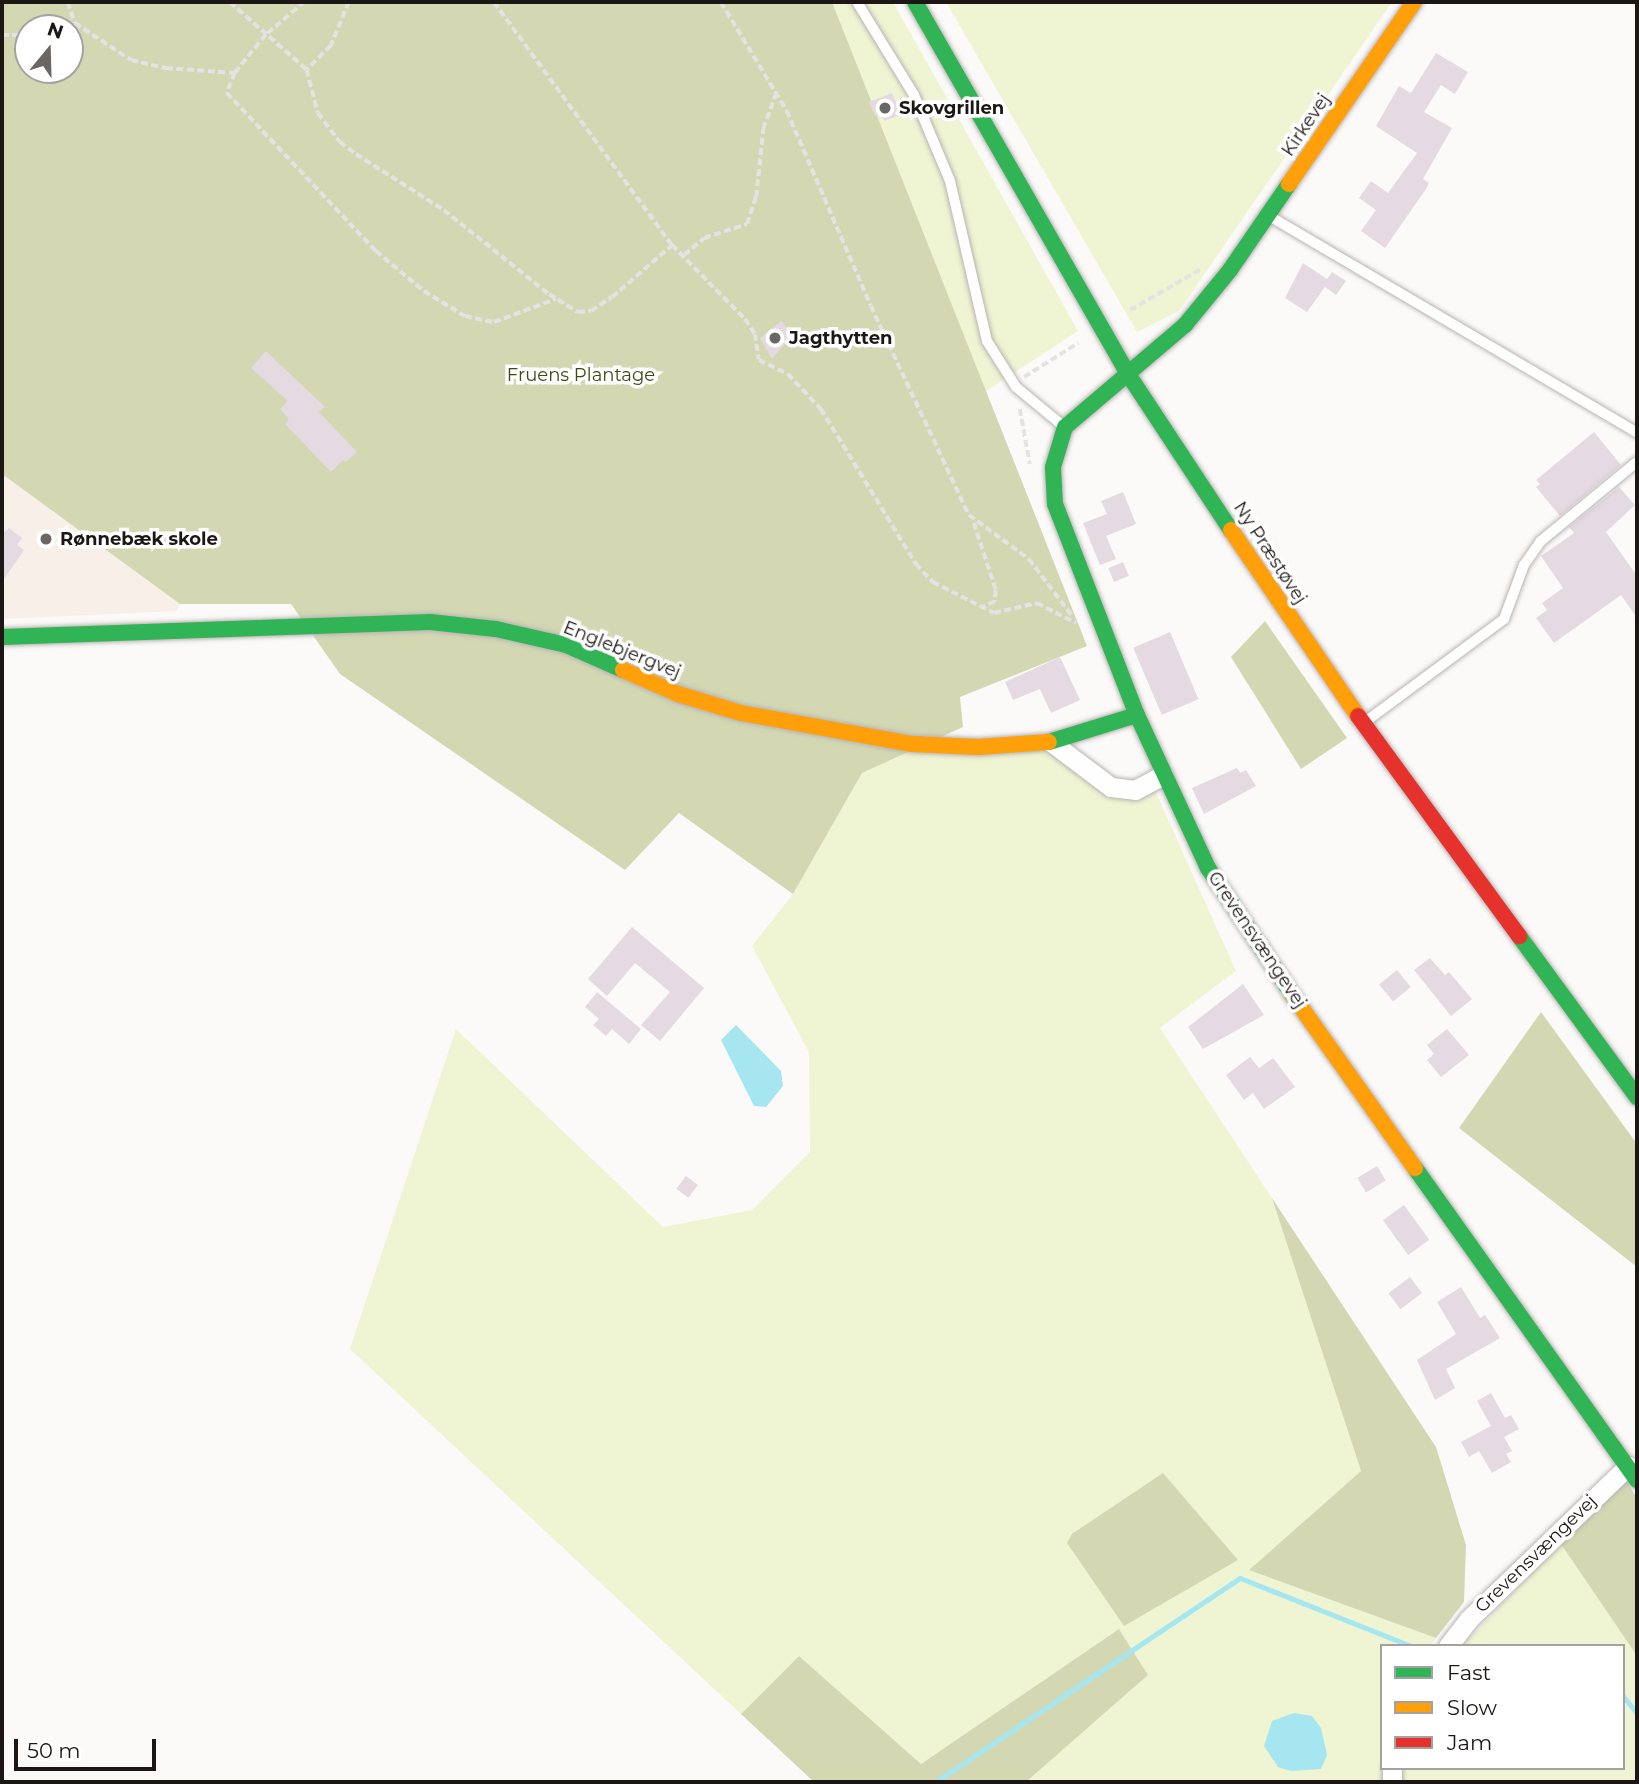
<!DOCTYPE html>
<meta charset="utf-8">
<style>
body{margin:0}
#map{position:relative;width:1639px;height:1784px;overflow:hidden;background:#fcfaf9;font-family:Montserrat,sans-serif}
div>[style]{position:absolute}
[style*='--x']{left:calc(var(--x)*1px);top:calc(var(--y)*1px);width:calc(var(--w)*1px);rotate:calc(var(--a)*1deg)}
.built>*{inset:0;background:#f8efe8}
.green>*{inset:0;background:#eff4d2}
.forest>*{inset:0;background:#d3d8b3}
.water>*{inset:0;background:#a5e6f1}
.stream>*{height:5px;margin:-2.5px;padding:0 2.5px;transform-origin:2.5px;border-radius:2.5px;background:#a5e6f1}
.building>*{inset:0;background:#e5d9e2;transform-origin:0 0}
.path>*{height:3.5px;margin-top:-1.75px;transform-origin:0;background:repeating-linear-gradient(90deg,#e4e3e3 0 7px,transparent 0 10.5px)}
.roads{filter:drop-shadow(0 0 2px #b8b4b2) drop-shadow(0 0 2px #b8b4b2)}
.lane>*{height:10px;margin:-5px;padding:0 5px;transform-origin:5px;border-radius:5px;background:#fffefe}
.street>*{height:19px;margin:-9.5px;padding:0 9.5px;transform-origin:9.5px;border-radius:9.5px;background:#fffefe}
.fast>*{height:16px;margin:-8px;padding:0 8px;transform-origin:8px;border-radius:8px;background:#30b455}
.slow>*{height:16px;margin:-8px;padding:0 8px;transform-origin:8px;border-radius:8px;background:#ff9f0a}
.jam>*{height:16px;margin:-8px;padding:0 8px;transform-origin:8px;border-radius:8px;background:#e5322d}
.dots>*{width:19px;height:19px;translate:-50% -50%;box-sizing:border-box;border:4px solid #fff;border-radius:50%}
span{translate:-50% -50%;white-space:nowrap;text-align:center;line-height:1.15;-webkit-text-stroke:7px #fff;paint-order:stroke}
.poi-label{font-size:18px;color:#1c1714;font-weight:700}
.left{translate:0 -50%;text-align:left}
.street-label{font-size:18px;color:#1c1714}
.park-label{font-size:18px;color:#424815}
.frame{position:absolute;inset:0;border:4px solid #1c1714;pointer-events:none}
.legend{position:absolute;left:1380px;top:1644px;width:245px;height:126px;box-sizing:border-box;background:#fff;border:2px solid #a4a2a1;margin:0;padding:9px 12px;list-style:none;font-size:21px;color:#1c1714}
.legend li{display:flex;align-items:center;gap:14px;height:35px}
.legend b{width:35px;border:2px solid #a4a2a1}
.north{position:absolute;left:14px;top:14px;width:70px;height:70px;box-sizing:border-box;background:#fff;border:2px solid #a4a2a1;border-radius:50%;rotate:19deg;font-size:19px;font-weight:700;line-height:28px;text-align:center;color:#1c1714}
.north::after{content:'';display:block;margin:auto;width:24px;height:32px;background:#6a6664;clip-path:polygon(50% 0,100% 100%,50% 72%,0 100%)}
.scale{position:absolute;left:14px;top:1739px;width:142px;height:32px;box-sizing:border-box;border:4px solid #1c1714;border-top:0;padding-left:9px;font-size:21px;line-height:24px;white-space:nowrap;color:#1c1714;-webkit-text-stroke:5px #fff;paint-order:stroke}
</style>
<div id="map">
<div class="built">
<div style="clip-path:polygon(2px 474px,180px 604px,177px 611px,2px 619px)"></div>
</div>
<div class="green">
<div style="clip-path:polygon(832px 2px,893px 2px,1078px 331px,986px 391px)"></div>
<div style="clip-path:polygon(946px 2px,1392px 2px,1179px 311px,1137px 332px)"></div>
<div style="clip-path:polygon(1046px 749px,1104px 792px,1154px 788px,1236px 971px,1160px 1028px,1272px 1198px,1361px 1471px,1249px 1570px,1436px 1638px,1430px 1646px,1382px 1646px,1385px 1782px,1026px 1782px,1148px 1675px,1119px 1629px,921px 1764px,799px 1656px,741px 1714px,350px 1349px,456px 1029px,663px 1227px,752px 1210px,810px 1152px,809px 1052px,752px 946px,793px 894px,862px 773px,904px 754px)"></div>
<div style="clip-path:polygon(1561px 1544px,1637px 1656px,1637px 1782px,1400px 1782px,1400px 1768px,1623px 1768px,1623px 1646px,1461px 1646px)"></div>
</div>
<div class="forest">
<div style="clip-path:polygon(evenodd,2px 2px,832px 2px,1087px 646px,960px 697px,963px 727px,862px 773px,793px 894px,679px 813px,625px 870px,340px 674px,291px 604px,180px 604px,2px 474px,2px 2px,28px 28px,70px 28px,70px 70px,28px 70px,28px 28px)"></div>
<div style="clip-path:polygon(1265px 621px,1347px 738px,1301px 769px,1231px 657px)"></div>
<div style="clip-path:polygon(1541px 1012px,1637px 1144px,1637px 1267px,1459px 1128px)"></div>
<div style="clip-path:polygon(1272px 1198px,1436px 1447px,1466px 1545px,1464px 1602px,1436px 1638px,1249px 1570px,1361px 1471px)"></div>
<div style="clip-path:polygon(1163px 1473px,1238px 1560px,1124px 1626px,1067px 1543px,1072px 1534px)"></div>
<div style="clip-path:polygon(1626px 1481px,1637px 1498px,1637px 1656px,1561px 1544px)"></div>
<div style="clip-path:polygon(1119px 1629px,1148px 1675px,1026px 1782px,814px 1782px,741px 1714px,799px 1656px,921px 1764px)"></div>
</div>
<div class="water">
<div style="clip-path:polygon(736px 1025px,781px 1071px,783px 1086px,766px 1107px,754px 1106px,721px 1040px)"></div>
<div style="clip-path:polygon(1294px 1713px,1312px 1716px,1321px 1728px,1327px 1755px,1321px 1769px,1291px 1771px,1278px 1767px,1264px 1746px,1272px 1721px)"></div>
</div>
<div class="stream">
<div style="--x:1623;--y:1696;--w:22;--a:51"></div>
<div style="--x:935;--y:1782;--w:367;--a:-33.8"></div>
<div style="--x:1240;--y:1578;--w:184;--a:21.7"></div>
</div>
<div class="building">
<div style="clip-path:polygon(1436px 53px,1468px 72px,1455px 94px,1441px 85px,1424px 112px,1452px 128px,1423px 179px,1429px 183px,1426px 189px,1385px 248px,1361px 231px,1376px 210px,1359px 198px,1371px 181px,1388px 193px,1417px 153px,1376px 126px,1399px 86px,1411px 93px)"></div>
<div style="clip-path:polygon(892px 93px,901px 115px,884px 121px,881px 113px,875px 116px,869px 102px)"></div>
<div style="clip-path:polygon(1303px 263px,1327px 279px,1332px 272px,1346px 281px,1336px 295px,1325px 287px,1307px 312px,1285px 298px)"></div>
<div style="clip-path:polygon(781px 321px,792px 336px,772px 359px,760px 338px)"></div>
<div style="clip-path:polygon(266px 351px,325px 407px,319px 412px,357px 452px,346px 462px,343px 460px,331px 472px,285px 424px,289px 419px,280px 409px,288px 401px,251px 368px)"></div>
<div style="clip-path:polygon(1594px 432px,1621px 465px,1560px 516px,1536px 487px,1540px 484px,1536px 480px)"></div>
<div style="clip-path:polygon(1619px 487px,1635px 505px,1606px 532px,1637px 576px,1637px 618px,1621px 595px,1554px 643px,1536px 618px,1547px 610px,1542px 603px,1563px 588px,1541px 556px,1574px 533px,1569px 527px)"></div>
<div style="clip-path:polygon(1123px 492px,1136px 524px,1106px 536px,1116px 559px,1100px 565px,1083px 523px,1107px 514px,1101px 501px)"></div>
<div style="clip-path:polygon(9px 528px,22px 538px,17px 545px,24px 550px,2px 582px,2px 534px)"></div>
<div style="left:1123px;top:562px;width:15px;height:16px;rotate:67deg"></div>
<div style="left:1170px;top:632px;width:73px;height:40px;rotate:67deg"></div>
<div style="clip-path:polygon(1060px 657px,1080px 700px,1051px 713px,1040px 689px,1013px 700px,1005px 682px)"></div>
<div style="clip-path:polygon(1237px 768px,1240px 773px,1246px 770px,1256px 786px,1204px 814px,1192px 788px)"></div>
<div style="clip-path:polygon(632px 927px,704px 988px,660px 1041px,641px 1025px,670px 992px,635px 963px,607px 996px,588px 979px)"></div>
<div style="clip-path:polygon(1430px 958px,1445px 975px,1449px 972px,1472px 999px,1451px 1016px,1414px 970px)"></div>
<div style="left:1397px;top:970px;width:22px;height:23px;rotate:51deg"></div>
<div style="clip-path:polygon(1243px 984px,1264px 1015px,1203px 1049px,1188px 1027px)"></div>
<div style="clip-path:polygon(597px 992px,641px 1029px,629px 1044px,612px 1029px,606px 1036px,593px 1025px,599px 1019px,585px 1007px)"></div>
<div style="clip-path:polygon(1447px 1029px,1469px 1055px,1441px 1077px,1427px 1060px,1434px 1054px,1427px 1045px)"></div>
<div style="clip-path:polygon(1250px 1057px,1259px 1068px,1273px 1058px,1295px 1087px,1264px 1109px,1253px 1093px,1244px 1100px,1226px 1075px)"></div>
<div style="left:1377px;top:1166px;width:17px;height:23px;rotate:59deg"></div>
<div style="left:686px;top:1176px;width:15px;height:16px;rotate:37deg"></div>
<div style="left:1404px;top:1205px;width:43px;height:26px;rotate:54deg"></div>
<div style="left:1410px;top:1277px;width:20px;height:27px;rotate:53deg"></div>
<div style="clip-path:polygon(1461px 1287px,1480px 1318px,1485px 1315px,1500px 1338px,1446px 1369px,1455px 1388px,1435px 1400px,1417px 1360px,1456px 1334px,1437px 1302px)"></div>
<div style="clip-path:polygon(1491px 1393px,1505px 1418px,1511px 1415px,1519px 1429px,1504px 1437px,1512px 1451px,1506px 1454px,1511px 1462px,1492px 1473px,1479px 1451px,1469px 1457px,1461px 1442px,1491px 1426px,1477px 1401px)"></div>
</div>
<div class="path">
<div style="--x:68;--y:2;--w:22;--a:72"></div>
<div style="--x:75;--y:23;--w:67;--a:33.5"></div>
<div style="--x:131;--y:60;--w:36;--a:13"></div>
<div style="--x:166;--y:68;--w:69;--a:4.1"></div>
<div style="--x:230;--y:2;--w:103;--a:41.4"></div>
<div style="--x:305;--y:2;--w:51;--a:139.8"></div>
<div style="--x:266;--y:35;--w:49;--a:129.2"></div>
<div style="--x:235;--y:73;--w:22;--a:112"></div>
<div style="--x:227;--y:93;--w:217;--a:46.7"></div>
<div style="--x:376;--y:251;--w:62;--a:39.8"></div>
<div style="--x:424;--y:291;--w:48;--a:31.4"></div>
<div style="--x:465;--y:316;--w:30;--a:12"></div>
<div style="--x:494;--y:322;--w:66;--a:-20.4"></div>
<div style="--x:349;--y:2;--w:48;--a:112.2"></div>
<div style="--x:331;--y:46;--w:34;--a:135"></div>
<div style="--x:307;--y:70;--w:44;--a:75.7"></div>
<div style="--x:318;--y:113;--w:36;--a:53"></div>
<div style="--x:340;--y:142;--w:20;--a:37"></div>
<div style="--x:356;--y:154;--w:104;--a:32.5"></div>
<div style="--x:444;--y:210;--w:134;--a:38.7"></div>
<div style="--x:549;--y:294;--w:34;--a:32"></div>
<div style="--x:578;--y:312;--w:13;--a:-4"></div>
<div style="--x:591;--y:311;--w:25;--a:-34"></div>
<div style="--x:612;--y:297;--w:79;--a:-40.9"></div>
<div style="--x:494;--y:2;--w:301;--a:53.8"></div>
<div style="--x:672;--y:245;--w:104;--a:45.4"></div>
<div style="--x:745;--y:319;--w:18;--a:56"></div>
<div style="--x:755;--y:334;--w:26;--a:81"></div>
<div style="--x:759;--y:360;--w:32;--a:26"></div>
<div style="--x:788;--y:374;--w:48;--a:46.7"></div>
<div style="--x:821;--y:409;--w:182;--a:58.5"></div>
<div style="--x:916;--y:564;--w:25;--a:47"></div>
<div style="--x:933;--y:582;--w:68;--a:26.9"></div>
<div style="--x:994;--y:613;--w:44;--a:-13.1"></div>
<div style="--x:1037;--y:603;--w:44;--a:27.1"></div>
<div style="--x:721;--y:2;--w:127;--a:58.8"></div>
<div style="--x:787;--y:111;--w:212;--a:66.7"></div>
<div style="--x:871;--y:306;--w:231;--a:64.9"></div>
<div style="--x:969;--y:515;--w:74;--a:36.3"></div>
<div style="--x:1029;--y:559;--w:73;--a:52.8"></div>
<div style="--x:65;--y:28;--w:11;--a:-27"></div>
<div style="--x:2;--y:35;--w:26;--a:0"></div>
<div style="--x:684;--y:255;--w:26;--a:-40"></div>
<div style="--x:704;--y:238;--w:45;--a:-18"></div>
<div style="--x:747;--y:224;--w:28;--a:-72"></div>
<div style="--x:756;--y:197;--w:68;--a:-84.1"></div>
<div style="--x:763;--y:129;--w:38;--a:-70"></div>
<div style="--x:1130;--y:310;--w:82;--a:-30"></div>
<div style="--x:1024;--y:377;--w:64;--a:-32.2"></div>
<div style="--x:1020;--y:409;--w:56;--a:79.7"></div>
<div style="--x:974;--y:523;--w:71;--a:71.8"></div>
<div style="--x:996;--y:590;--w:12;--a:95"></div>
<div style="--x:995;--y:602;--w:13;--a:157"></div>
</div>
<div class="roads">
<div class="lane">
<div style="--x:857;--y:2;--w:109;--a:58.5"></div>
<div style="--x:914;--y:95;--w:93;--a:67.3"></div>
<div style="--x:950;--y:181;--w:164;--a:77"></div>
<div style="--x:987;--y:341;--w:54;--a:57.8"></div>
<div style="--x:1016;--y:387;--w:60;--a:39.6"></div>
<div style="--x:1271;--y:217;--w:425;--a:30.5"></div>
<div style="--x:1365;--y:722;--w:173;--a:-36.5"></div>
<div style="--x:1504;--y:619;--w:58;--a:-69.7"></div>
<div style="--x:1524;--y:565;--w:29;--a:-55"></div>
<div style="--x:1541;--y:541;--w:124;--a:-39.5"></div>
</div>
<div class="street">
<div style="--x:1051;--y:742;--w:75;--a:36.9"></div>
<div style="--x:1111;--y:787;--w:24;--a:7"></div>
<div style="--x:1135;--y:790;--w:32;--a:-28"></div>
<div style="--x:1448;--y:1646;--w:34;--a:-52"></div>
<div style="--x:1469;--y:1619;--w:221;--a:-43.9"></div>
<div style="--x:1392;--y:1782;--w:14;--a:-90"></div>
</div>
<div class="fast">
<div style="--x:915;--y:2;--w:429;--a:60.2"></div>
<div style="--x:1128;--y:374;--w:187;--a:56.6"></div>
<div style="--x:1289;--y:184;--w:104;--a:124.5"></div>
<div style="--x:1230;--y:270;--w:71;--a:129.3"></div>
<div style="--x:1185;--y:325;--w:157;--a:139.6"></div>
<div style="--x:1065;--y:427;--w:42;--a:106.7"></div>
<div style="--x:1053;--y:467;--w:37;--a:87"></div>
<div style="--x:1055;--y:504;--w:226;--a:68.8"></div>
<div style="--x:1137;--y:715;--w:169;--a:65.1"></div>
<div style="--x:1208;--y:868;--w:154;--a:56.4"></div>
<div style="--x:2;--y:637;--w:428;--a:-2"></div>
<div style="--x:430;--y:622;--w:66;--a:6.1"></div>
<div style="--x:496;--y:629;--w:72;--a:12.9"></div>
<div style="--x:566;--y:645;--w:62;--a:23.7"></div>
<div style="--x:1049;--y:742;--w:92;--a:-17.1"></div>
<div style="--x:1519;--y:936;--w:200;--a:53.8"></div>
<div style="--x:1415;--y:1168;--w:383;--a:54.6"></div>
</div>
<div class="slow">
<div style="--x:1289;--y:184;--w:221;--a:-55.5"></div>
<div style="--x:1231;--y:530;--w:225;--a:55.7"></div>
<div style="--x:623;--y:670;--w:60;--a:23.6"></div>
<div style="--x:678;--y:694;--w:66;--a:16.8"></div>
<div style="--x:741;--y:713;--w:174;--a:10.3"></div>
<div style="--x:912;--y:744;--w:66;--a:2.6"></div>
<div style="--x:978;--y:747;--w:71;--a:-4"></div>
<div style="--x:1293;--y:996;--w:211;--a:54.7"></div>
</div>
<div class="jam">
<div style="--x:1358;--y:716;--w:273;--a:53.8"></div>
</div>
</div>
<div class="dots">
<div style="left:885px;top:108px;background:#6a6664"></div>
<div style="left:775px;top:338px;background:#6a6664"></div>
<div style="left:46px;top:539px;background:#6a6664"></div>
</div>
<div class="poi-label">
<span class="left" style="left:899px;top:108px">Skovgrillen</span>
<span class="left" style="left:789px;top:338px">Jagthytten</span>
<span class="left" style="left:60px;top:539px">Rønnebæk skole</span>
</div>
<div class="street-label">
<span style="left:1306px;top:125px;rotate:-56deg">Kirkevej</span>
<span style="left:1270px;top:553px;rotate:57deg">Ny Præstøvej</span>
<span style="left:622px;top:650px;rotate:22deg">Englebjergvej</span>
<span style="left:1257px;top:940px;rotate:56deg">Grevensvængevej</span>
<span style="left:1536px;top:1554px;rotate:-44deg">Grevensvængevej</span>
</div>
<div class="park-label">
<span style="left:581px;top:375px">Fruens Plantage</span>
</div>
<div class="frame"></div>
<ul class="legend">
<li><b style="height:9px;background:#30b455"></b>Fast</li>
<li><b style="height:9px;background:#ff9f0a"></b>Slow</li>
<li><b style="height:9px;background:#e5322d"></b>Jam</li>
</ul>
<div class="north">N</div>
<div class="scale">50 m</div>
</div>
